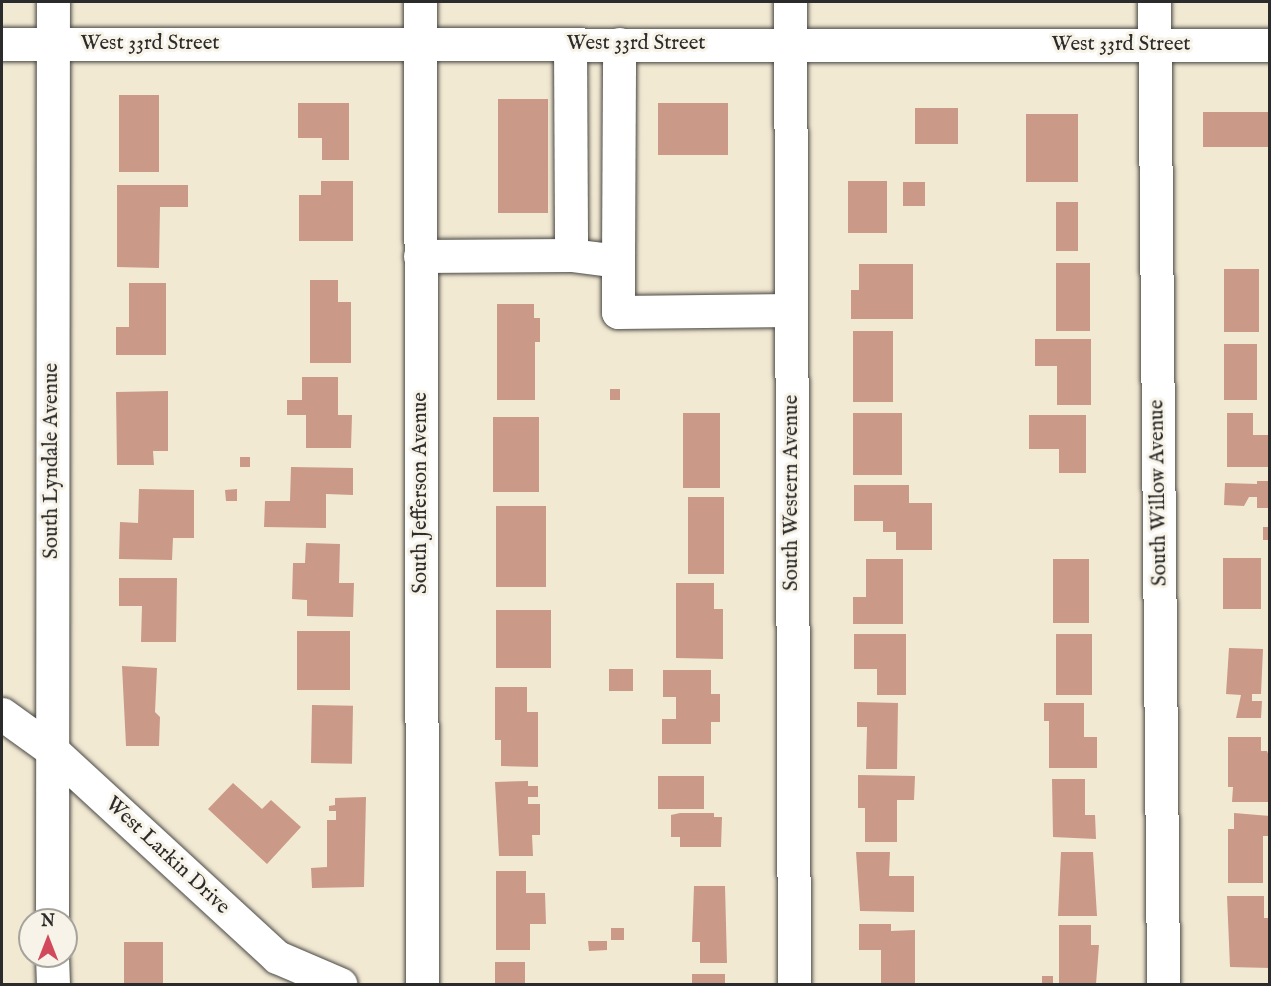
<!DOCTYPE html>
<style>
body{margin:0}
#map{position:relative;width:1271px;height:986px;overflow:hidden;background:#f2e9d3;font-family:"IM FELL English",serif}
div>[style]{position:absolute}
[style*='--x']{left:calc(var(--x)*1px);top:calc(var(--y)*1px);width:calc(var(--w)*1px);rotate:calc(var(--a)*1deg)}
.building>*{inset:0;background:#ca9988;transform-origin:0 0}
.roads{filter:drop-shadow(0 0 2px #494844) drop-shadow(0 0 2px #494844)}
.minor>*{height:33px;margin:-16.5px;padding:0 16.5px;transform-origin:16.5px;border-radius:16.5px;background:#fff}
span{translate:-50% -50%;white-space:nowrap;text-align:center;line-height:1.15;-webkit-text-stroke:6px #f7f3e8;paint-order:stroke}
.street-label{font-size:21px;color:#2b2b2b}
.frame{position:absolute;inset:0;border:3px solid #2b2b2b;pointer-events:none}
.north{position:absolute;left:18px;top:908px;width:60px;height:60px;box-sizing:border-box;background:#f7f3e8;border:2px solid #a5a39c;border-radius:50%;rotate:0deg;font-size:16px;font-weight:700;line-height:24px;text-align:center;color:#2b2b2b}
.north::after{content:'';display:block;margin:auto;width:21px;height:27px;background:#d1495b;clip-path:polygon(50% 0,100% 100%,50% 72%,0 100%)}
</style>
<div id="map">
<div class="building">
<div style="left:119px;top:95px;width:40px;height:77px"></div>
<div style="left:498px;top:99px;width:50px;height:114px"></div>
<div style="clip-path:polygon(298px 103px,349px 103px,349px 160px,322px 160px,322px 138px,298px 138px)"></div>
<div style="left:658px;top:103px;width:70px;height:52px"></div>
<div style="left:915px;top:108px;width:43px;height:36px"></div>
<div style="left:1203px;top:112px;width:67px;height:35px"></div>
<div style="left:1078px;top:114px;width:68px;height:52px;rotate:90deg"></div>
<div style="clip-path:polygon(321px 181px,353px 181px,353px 241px,299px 241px,299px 195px,321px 195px)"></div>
<div style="left:848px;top:181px;width:39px;height:52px"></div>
<div style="left:903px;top:182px;width:22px;height:24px"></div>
<div style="clip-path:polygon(117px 185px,188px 185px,188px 207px,160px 207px,159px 268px,117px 267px)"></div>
<div style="left:1056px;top:202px;width:22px;height:49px"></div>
<div style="left:1056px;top:263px;width:34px;height:68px"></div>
<div style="clip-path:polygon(859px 264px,913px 264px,913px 319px,851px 319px,851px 290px,859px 290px)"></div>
<div style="left:1224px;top:269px;width:35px;height:63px"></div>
<div style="clip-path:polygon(310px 280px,338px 280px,338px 302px,351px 302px,351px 363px,310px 363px)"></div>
<div style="clip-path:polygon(129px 283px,166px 283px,166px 355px,116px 355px,116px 327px,129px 327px)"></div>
<div style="clip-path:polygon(497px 304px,534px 304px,534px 318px,540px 318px,540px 342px,535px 342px,535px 400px,497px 400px)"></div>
<div style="left:853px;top:331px;width:40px;height:71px"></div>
<div style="clip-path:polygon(1035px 339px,1091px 339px,1091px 405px,1057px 405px,1057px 366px,1035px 366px)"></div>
<div style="left:1224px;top:344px;width:33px;height:56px"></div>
<div style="clip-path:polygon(302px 377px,338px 377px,338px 415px,352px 415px,351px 448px,306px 448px,306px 415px,287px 415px,287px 400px,302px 400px)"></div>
<div style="left:610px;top:389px;width:10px;height:11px"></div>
<div style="clip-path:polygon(168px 391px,168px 451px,153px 451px,154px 465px,117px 465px,116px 392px)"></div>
<div style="left:683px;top:413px;width:37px;height:75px"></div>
<div style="left:853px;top:413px;width:49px;height:62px"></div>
<div style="clip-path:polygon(1227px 413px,1253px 413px,1253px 435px,1270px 435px,1270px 467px,1227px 467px)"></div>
<div style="clip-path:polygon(1029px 415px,1086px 415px,1086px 473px,1059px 473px,1059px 449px,1029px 449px)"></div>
<div style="left:493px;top:417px;width:46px;height:75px"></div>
<div style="left:240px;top:457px;width:10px;height:10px"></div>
<div style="clip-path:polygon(291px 467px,353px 468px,353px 495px,326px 494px,326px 528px,264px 527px,265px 501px,290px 501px)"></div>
<div style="clip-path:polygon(1257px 481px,1270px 481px,1270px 508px,1257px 508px,1257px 497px,1249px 497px,1244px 506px,1224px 505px,1225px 483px,1257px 484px)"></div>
<div style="clip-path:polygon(854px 485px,909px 485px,909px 503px,932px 503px,932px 550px,896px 550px,896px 532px,883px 532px,883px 521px,854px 521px)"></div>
<div style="clip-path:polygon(139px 489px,194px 490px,194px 538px,173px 538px,172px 560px,119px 559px,120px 522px,138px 523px)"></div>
<div style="clip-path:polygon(237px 489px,237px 501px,226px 501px,225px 490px)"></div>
<div style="left:688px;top:497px;width:36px;height:77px"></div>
<div style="left:496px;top:506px;width:50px;height:81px"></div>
<div style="left:1263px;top:527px;width:7px;height:13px"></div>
<div style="clip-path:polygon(306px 543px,340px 544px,339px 583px,354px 583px,353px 617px,307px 616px,307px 600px,292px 599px,293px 563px,305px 563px)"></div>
<div style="left:1223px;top:558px;width:38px;height:51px"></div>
<div style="clip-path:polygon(866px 559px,903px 559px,903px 624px,853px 624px,853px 597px,866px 597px)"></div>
<div style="left:1053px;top:559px;width:36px;height:64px"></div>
<div style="clip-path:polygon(119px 578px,177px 578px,176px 642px,141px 642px,142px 606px,119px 606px)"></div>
<div style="clip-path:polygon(676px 583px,714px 583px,714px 609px,723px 609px,723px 659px,676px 658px)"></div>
<div style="left:496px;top:610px;width:55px;height:58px"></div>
<div style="left:297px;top:631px;width:53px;height:59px"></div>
<div style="clip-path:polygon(854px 634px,906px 634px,906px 695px,877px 695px,877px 669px,854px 669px)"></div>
<div style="left:1056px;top:634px;width:36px;height:61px"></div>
<div style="clip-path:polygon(1229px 648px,1263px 649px,1261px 694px,1252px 694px,1252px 701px,1262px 701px,1261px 718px,1236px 718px,1241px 695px,1226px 694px)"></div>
<div style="clip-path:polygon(122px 666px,157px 668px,155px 712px,160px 717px,159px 746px,126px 746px)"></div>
<div style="left:609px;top:669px;width:24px;height:22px"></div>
<div style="clip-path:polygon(663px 670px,711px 670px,711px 694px,720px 694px,720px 722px,711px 722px,711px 744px,662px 744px,662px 719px,676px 719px,676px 697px,663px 697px)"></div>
<div style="clip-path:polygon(495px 687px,527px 687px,527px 712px,538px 712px,538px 767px,501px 766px,501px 740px,495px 740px)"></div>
<div style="clip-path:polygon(857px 702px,898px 703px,897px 769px,866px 769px,867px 727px,857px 727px)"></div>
<div style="clip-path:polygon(1044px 703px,1084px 703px,1084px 737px,1097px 737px,1097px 768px,1049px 768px,1049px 721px,1044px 721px)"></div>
<div style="left:312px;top:705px;width:41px;height:58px;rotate:1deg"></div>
<div style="clip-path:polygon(1228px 737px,1261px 737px,1261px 751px,1267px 751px,1270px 759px,1270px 802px,1232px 802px,1233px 787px,1228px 787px)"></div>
<div style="clip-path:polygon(858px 775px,915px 776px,914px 800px,897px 800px,897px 842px,865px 842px,865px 808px,858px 808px)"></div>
<div style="left:658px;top:776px;width:46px;height:33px"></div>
<div style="clip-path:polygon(1052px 779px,1085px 779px,1085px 815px,1095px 815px,1096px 839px,1053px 837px)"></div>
<div style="clip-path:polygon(528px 781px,528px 786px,538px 786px,538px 797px,528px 797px,528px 804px,540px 804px,540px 835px,532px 835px,533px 856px,499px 856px,495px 782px)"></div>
<div style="clip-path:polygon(233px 783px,262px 809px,271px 800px,301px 827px,267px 864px,208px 809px)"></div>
<div style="clip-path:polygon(366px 797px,364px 887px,312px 888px,311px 868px,327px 867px,327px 820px,336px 820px,336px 811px,329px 811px,329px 806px,335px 805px,335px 798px)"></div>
<div style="clip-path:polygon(680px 813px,714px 813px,714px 817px,722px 817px,721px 847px,680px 847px,680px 837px,671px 837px,671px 815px)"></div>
<div style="clip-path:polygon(1234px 813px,1270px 816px,1270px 836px,1263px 836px,1263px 883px,1228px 883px,1228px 829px,1234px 829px)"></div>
<div style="clip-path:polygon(856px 852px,890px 852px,889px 876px,914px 876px,914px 912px,860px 911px)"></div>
<div style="clip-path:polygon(1061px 852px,1093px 852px,1097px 916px,1058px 916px)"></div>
<div style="clip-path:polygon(496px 871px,526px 871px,526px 893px,545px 893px,546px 924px,530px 924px,530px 950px,496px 950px)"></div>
<div style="clip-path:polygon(694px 886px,725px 886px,727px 963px,700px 963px,700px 942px,692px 942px)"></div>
<div style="clip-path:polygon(1227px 896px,1264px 896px,1264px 918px,1270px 918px,1270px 968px,1230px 967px)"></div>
<div style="clip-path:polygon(859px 924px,891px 924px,891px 931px,915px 930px,915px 984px,881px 984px,881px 950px,859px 950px)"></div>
<div style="clip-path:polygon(1059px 925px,1091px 925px,1091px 945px,1099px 945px,1096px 984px,1059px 984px)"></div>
<div style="left:611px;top:928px;width:13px;height:12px"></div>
<div style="clip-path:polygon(588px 941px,607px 941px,607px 950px,589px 951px)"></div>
<div style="left:124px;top:942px;width:39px;height:42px"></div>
<div style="left:495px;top:962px;width:30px;height:22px"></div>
<div style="left:692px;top:974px;width:33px;height:10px"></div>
<div style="left:1042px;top:976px;width:11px;height:8px"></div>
</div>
<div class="roads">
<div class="minor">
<div style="--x:420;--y:2;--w:982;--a:89.88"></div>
<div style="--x:790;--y:2;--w:982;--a:89.77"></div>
<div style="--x:1154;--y:2;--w:982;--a:89.47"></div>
<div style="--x:2;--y:44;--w:1268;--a:0.05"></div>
<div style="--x:570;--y:44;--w:211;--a:89.7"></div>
<div style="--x:420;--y:256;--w:151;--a:-0.4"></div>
<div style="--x:571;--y:255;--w:47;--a:7.3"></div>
<div style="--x:618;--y:261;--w:51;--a:90"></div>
<div style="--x:618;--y:312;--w:173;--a:-0.7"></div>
<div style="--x:618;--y:261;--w:217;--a:-89.7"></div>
<div style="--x:2;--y:714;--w:62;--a:35.8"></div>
<div style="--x:52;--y:750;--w:306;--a:42.6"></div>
<div style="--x:277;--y:957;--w:69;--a:23.2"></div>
<div style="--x:52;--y:920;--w:918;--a:-89.94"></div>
<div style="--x:52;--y:956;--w:28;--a:88"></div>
</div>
</div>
<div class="street-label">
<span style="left:150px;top:44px">West 33rd Street</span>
<span style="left:636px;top:44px">West 33rd Street</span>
<span style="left:1121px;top:45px">West 33rd Street</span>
<span style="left:52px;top:461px;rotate:-90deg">South Lyndale Avenue</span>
<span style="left:421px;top:493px;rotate:-90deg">South Jefferson Avenue</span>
<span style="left:792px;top:493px;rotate:-90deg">South Western Avenue</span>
<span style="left:1159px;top:493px;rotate:-91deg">South Willow Avenue</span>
<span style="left:167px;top:856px;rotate:43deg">West Larkin Drive</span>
</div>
<div class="frame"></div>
<div class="north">N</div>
</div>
